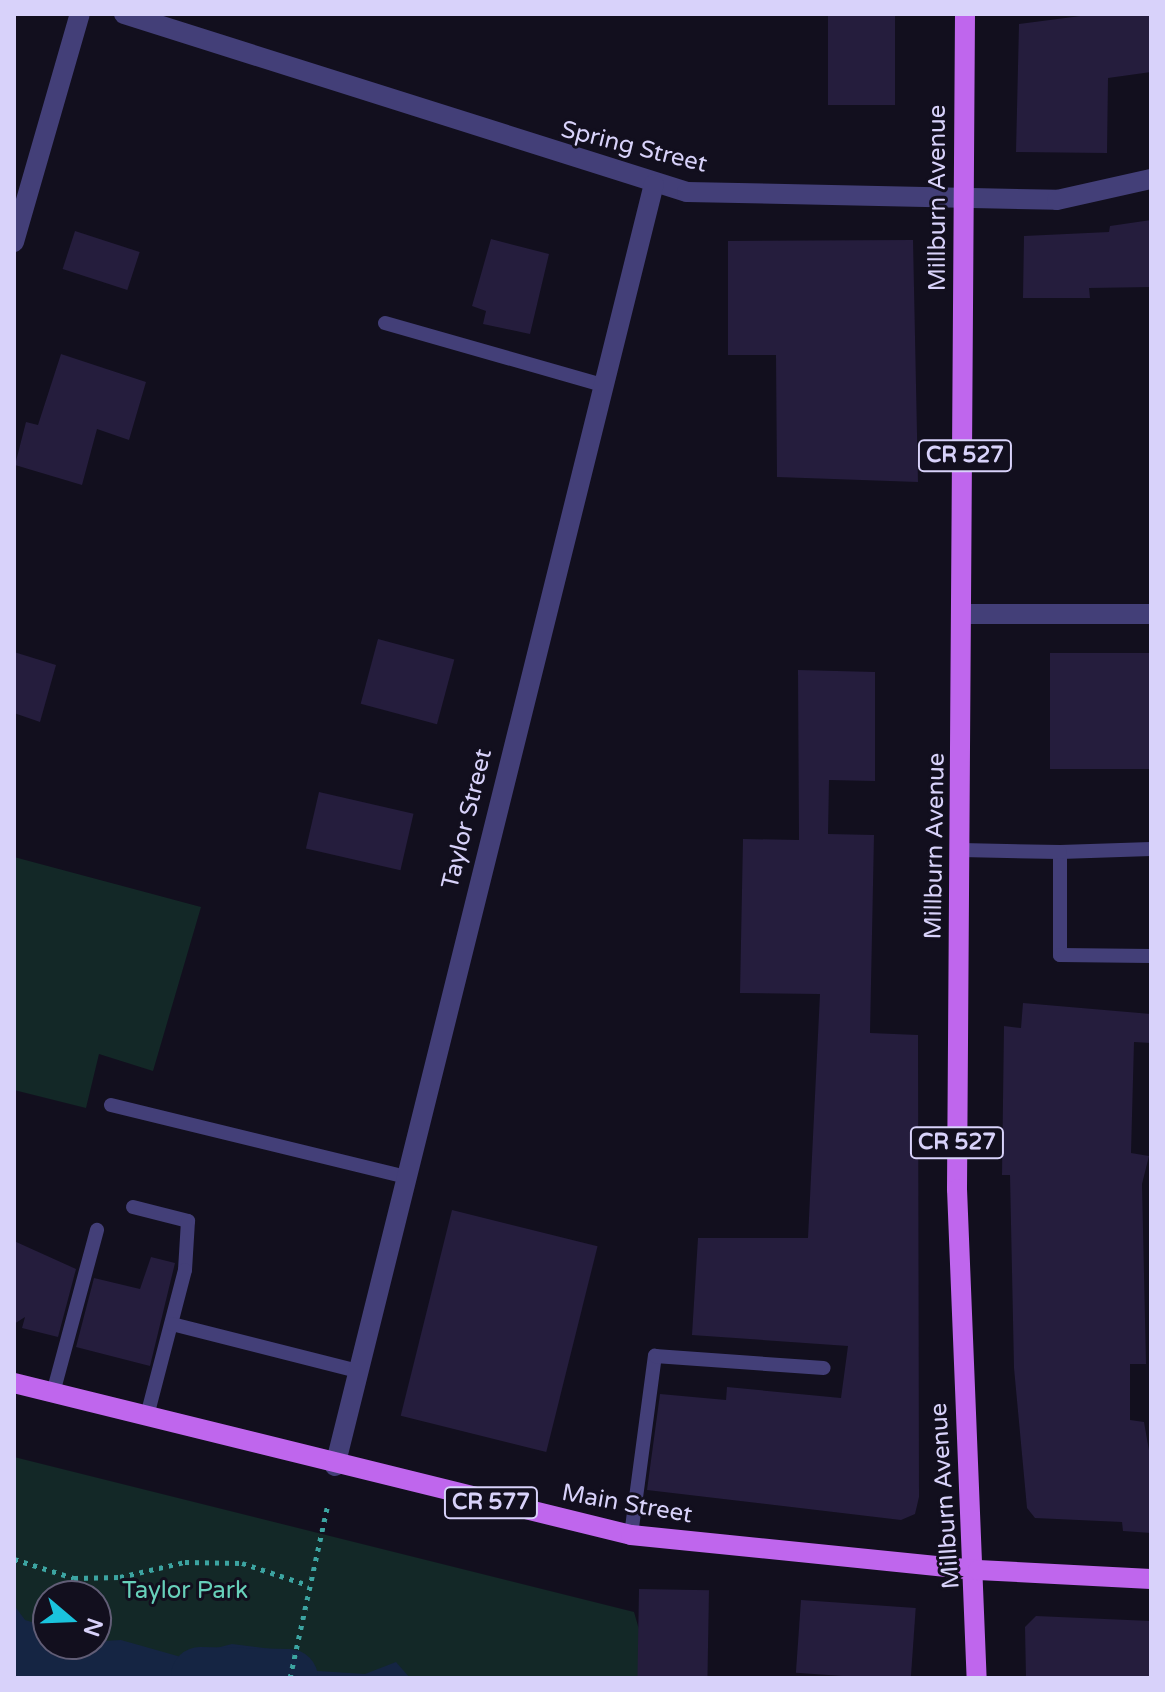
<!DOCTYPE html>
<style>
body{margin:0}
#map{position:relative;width:1165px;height:1692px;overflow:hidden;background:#120f1e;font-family:"Varela Round",sans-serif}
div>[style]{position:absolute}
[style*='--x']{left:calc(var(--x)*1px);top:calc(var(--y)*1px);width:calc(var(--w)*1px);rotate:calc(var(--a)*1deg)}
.green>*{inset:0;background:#132827}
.water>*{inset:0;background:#152543}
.river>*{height:58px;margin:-29px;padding:0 29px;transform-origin:29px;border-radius:29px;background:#152543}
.building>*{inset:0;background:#251d3d;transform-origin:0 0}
.path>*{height:5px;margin-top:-2.5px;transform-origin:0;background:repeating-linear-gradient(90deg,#3ca4a1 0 4px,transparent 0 10px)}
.service>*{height:14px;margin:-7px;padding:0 7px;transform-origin:7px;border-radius:7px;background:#433f78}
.minor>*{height:20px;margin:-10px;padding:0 10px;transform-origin:10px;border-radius:10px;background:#433f78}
.primary>*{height:20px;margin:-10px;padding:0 10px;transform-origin:10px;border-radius:10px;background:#bf66ed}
span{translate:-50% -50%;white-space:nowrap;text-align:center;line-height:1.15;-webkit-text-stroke:6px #120f1e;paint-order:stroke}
.shield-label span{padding:2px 6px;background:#120f1e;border:2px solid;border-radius:6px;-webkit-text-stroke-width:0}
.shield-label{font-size:22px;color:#d8d2fa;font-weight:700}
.street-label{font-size:24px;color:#d8d2fa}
.park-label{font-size:24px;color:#67d0ba}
.frame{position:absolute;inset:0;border:16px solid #d8d2fa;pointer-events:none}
.north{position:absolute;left:32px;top:1580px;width:80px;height:80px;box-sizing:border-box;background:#120f1e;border:2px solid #615d76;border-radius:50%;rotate:109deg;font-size:22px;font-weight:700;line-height:32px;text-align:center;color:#d8d2fa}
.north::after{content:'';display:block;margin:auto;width:28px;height:36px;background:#1ac3dd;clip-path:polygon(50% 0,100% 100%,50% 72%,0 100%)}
</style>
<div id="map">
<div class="green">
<div style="clip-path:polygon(14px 857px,201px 907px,153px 1071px,99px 1054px,86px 1108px,14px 1090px)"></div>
<div style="clip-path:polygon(evenodd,14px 1457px,634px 1612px,653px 1678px,14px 1678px,14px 1457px,48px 1596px,96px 1596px,96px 1644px,48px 1644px,48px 1596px)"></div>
</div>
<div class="water">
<div style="clip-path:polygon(14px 1605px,25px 1620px,48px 1627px,48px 1644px,121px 1640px,181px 1657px,232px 1644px,279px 1650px,287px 1659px,280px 1678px,14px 1678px)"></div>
<div style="clip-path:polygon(396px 1662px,410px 1678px,299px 1678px,302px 1670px,365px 1674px)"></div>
</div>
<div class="river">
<div style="--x:200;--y:1676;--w:89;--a:1.3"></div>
</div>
<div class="building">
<div style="left:828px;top:14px;width:67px;height:91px"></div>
<div style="clip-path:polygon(1096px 14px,1151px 14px,1151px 72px,1108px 78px,1107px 153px,1016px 152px,1019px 24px)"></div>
<div style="clip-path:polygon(1151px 220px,1151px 287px,1089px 288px,1090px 298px,1023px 298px,1024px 236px,1109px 232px,1110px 226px)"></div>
<div style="left:75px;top:231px;width:68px;height:40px;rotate:18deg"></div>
<div style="clip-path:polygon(491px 239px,549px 254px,530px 334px,483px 324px,486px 311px,472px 306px)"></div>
<div style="clip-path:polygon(913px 240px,918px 482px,777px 477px,776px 355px,728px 355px,728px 241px)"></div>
<div style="clip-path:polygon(61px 354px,146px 382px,129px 440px,97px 429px,82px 485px,15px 465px,26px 422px,38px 425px)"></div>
<div style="left:378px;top:639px;width:79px;height:67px;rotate:15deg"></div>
<div style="clip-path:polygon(14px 652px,56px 665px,40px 722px,14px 713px)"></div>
<div style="left:1050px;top:653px;width:101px;height:116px"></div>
<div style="clip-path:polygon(798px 670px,875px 672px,875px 781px,829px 780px,828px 834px,874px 835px,870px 1033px,918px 1035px,919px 1497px,915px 1514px,901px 1520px,647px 1490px,660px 1394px,726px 1400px,727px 1387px,841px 1398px,848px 1346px,692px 1335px,698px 1238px,808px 1238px,820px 994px,740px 993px,743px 839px,799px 840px)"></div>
<div style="left:319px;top:792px;width:97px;height:58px;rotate:13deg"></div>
<div style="clip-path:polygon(1023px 1003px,1151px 1014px,1151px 1043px,1134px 1042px,1131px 1153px,1149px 1156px,1142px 1184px,1146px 1364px,1130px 1364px,1130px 1420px,1144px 1422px,1151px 1462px,1151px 1533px,1123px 1531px,1122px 1522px,1035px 1518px,1027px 1508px,1014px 1368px,1010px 1175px,1002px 1175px,1004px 1026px,1021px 1028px)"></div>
<div style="left:452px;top:1210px;width:150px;height:212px;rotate:14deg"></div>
<div style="clip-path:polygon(14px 1241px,76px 1269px,58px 1337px,22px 1328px,25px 1317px,14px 1324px)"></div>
<div style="clip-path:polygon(151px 1257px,175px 1263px,150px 1366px,76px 1347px,94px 1278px,140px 1289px)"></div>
<div style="left:639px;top:1589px;width:70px;height:89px;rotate:1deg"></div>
<div style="left:801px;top:1600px;width:115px;height:73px;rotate:4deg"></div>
<div style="clip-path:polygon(1036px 1616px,1151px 1621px,1151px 1678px,1026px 1678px,1025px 1627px)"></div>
</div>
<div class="path">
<div style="--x:14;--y:1559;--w:63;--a:17.6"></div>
<div style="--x:74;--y:1578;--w:46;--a:-1.2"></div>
<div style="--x:120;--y:1577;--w:67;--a:-13"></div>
<div style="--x:185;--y:1562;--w:57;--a:1"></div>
<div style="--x:242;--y:1563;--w:70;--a:18.4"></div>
<div style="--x:290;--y:1678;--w:178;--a:-77.7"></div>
</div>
<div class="service">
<div style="--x:385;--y:323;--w:226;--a:15.9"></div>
<div style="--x:1151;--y:849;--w:91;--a:178.1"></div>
<div style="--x:1060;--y:852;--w:103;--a:90"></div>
<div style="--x:1060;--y:955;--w:91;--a:0.6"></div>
<div style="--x:961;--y:850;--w:99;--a:1.2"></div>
<div style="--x:111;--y:1105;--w:304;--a:13.7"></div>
<div style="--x:133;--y:1207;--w:57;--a:14.3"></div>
<div style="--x:188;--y:1221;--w:49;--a:93.5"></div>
<div style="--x:185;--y:1270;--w:151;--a:104.6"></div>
<div style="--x:172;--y:1324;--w:192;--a:14.2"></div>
<div style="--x:53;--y:1393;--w:169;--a:-74.9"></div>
<div style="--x:631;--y:1535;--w:181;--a:-82.4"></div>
<div style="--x:655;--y:1356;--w:169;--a:4.1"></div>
</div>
<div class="minor">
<div style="--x:124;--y:14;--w:590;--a:17.55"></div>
<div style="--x:687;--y:192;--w:370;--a:1.2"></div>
<div style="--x:1057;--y:200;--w:96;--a:-12.6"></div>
<div style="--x:14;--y:242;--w:237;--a:-73.9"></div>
<div style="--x:965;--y:614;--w:186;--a:0"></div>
<div style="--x:335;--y:1466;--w:1321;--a:-76.03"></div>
</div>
<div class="primary">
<div style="--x:965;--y:14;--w:1175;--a:90.39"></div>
<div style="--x:957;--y:1189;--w:489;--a:87.7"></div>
<div style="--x:14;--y:1383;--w:635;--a:13.84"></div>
<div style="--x:631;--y:1535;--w:349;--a:5.8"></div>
<div style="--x:978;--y:1570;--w:173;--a:3"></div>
</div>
<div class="shield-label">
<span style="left:965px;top:456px">CR 527</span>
<span style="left:957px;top:1143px">CR 527</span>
<span style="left:491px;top:1503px">CR 577</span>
</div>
<div class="street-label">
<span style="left:634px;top:147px;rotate:14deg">Spring Street</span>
<span style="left:938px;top:198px;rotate:-90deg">Millburn Avenue</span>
<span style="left:467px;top:819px;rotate:-76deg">Taylor Street</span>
<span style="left:935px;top:846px;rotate:-89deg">Millburn Avenue</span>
<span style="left:945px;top:1496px;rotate:-94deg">Millburn Avenue</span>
<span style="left:627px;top:1504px;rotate:10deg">Main Street</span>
</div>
<div class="park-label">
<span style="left:185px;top:1591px">Taylor Park</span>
</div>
<div class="frame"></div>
<div class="north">N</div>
</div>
